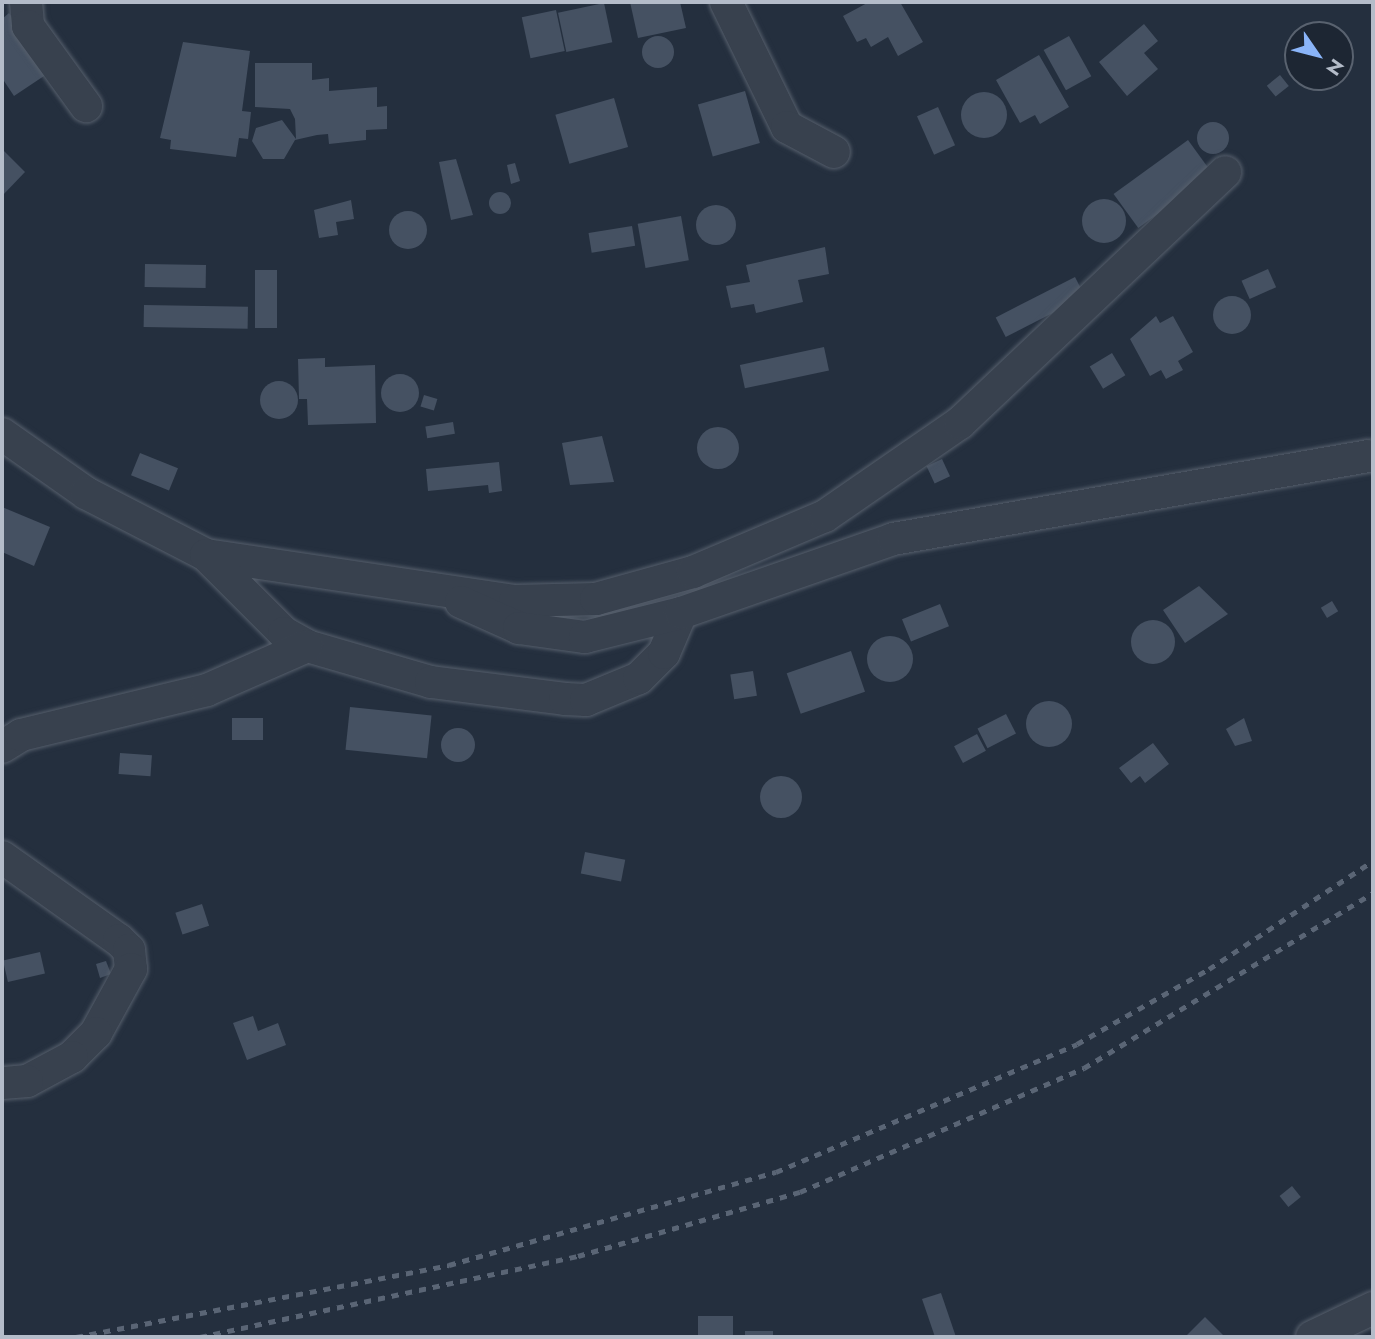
<!DOCTYPE html>
<style>
body{margin:0}
#map{position:relative;width:1375px;height:1339px;overflow:hidden;background:#242f3e;font-family:Jost,sans-serif}
div>[style]{position:absolute}
[style*='--x']{left:calc(var(--x)*1px);top:calc(var(--y)*1px);width:calc(var(--w)*1px);rotate:calc(var(--a)*1deg)}
.building>*{inset:0;background:#455162;transform-origin:0 0}
.round{border-radius:50%}
.roads{filter:drop-shadow(0 0 2px #565f6c) drop-shadow(0 0 2px #565f6c)}
.street>*{height:32px;margin:-16px;padding:0 16px;transform-origin:16px;border-radius:16px;background:#38414e}
.rail>*{height:5px;margin-top:-2.5px;transform-origin:0;background:repeating-linear-gradient(90deg,#5a6575 0 7px,transparent 0 14px)}
span{translate:-50% -50%;white-space:nowrap;text-align:center;line-height:1.15;-webkit-text-stroke:6px #1d2633;paint-order:stroke}
.frame{position:absolute;inset:0;border:4px solid #b4bcc9;pointer-events:none}
.north{position:absolute;left:1284px;top:21px;width:70px;height:70px;box-sizing:border-box;background:#1d2633;border:2px solid #59626f;border-radius:50%;rotate:125deg;font-size:19px;font-weight:700;line-height:28px;text-align:center;color:#b4bcc9}
.north::after{content:'';display:block;margin:auto;width:24px;height:32px;background:#8ab4f8;clip-path:polygon(50% 0,100% 100%,50% 72%,0 100%)}
</style>
<div id="map">
<div class="building">
<div style="clip-path:polygon(630px 2px,680px 2px,686px 28px,638px 38px)"></div>
<div style="clip-path:polygon(869px 2px,900px 2px,923px 42px,898px 56px,888px 37px,871px 47px,866px 38px,857px 42px,843px 16px)"></div>
<div style="left:604px;top:3px;width:40px;height:47px;rotate:78deg"></div>
<div style="left:556px;top:10px;width:42px;height:35px;rotate:78deg"></div>
<div style="clip-path:polygon(9px 13px,50px 72px,14px 96px,2px 78px,2px 19px)"></div>
<div style="clip-path:polygon(1144px 24px,1158px 41px,1144px 53px,1158px 69px,1127px 96px,1099px 62px)"></div>
<div class="round" style="left:642px;top:36px;width:32px;height:32px"></div>
<div style="left:1069px;top:36px;width:46px;height:29px;rotate:61deg"></div>
<div style="clip-path:polygon(183px 42px,250px 51px,242px 111px,251px 112px,248px 139px,239px 138px,236px 157px,170px 149px,171px 140px,160px 138px)"></div>
<div style="clip-path:polygon(1039px 55px,1069px 107px,1040px 124px,1035px 115px,1020px 123px,996px 80px)"></div>
<div style="clip-path:polygon(255px 63px,312px 63px,312px 80px,329px 78px,329px 91px,377px 87px,377px 107px,387px 106px,387px 129px,366px 130px,366px 140px,329px 144px,328px 134px,317px 135px,295px 140px,284px 159px,263px 159px,252px 141px,256px 128px,282px 120px,296px 139px,295px 119px,290px 109px,255px 107px)"></div>
<div style="left:1280px;top:75px;width:14px;height:17px;rotate:51deg"></div>
<div style="left:745px;top:91px;width:54px;height:49px;rotate:74deg"></div>
<div class="round" style="left:961px;top:92px;width:46px;height:46px"></div>
<div style="left:614px;top:98px;width:51px;height:61px;rotate:74deg"></div>
<div style="left:938px;top:107px;width:42px;height:23px;rotate:66deg"></div>
<div class="round" style="left:1197px;top:122px;width:32px;height:32px"></div>
<div style="left:1188px;top:140px;width:42px;height:92px;rotate:54deg"></div>
<div style="clip-path:polygon(2px 149px,25px 172px,2px 196px)"></div>
<div style="clip-path:polygon(456px 159px,473px 215px,451px 220px,439px 162px)"></div>
<div style="clip-path:polygon(515px 163px,520px 181px,511px 184px,507px 165px)"></div>
<div class="round" style="left:489px;top:192px;width:22px;height:22px"></div>
<div class="round" style="left:1082px;top:199px;width:44px;height:44px"></div>
<div style="clip-path:polygon(351px 200px,354px 219px,336px 222px,338px 235px,319px 238px,314px 210px)"></div>
<div class="round" style="left:696px;top:205px;width:40px;height:40px"></div>
<div class="round" style="left:389px;top:211px;width:38px;height:38px"></div>
<div style="left:681px;top:216px;width:45px;height:44px;rotate:80deg"></div>
<div style="left:632px;top:226px;width:20px;height:44px;rotate:81deg"></div>
<div style="clip-path:polygon(825px 247px,829px 274px,798px 280px,803px 302px,756px 313px,754px 304px,731px 308px,726px 286px,750px 282px,746px 265px)"></div>
<div style="left:145px;top:264px;width:61px;height:23px;rotate:1deg"></div>
<div style="left:1268px;top:269px;width:20px;height:29px;rotate:66deg"></div>
<div style="left:255px;top:270px;width:22px;height:58px"></div>
<div style="left:1075px;top:277px;width:22px;height:89px;rotate:63deg"></div>
<div class="round" style="left:1213px;top:296px;width:38px;height:38px"></div>
<div style="left:144px;top:305px;width:104px;height:22px;rotate:1deg"></div>
<div style="clip-path:polygon(1156px 316px,1160px 323px,1173px 316px,1193px 352px,1178px 361px,1183px 370px,1166px 379px,1161px 370px,1150px 376px,1130px 339px)"></div>
<div style="left:824px;top:347px;width:24px;height:86px;rotate:78deg"></div>
<div style="left:1112px;top:353px;width:26px;height:26px;rotate:59deg"></div>
<div style="clip-path:polygon(325px 358px,325px 367px,375px 365px,376px 423px,308px 425px,307px 399px,299px 399px,298px 359px)"></div>
<div class="round" style="left:381px;top:374px;width:38px;height:38px"></div>
<div class="round" style="left:260px;top:381px;width:38px;height:38px"></div>
<div style="left:424px;top:395px;width:14px;height:12px;rotate:17deg"></div>
<div style="left:453px;top:422px;width:12px;height:28px;rotate:81deg"></div>
<div class="round" style="left:697px;top:427px;width:42px;height:42px"></div>
<div style="clip-path:polygon(602px 436px,614px 482px,570px 485px,562px 443px)"></div>
<div style="left:140px;top:453px;width:41px;height:24px;rotate:22deg"></div>
<div style="left:942px;top:459px;width:19px;height:17px;rotate:65deg"></div>
<div style="clip-path:polygon(499px 462px,502px 491px,489px 493px,488px 485px,428px 491px,426px 469px)"></div>
<div style="clip-path:polygon(2px 507px,50px 527px,34px 566px,2px 552px)"></div>
<div style="clip-path:polygon(1199px 586px,1228px 614px,1185px 643px,1163px 610px)"></div>
<div style="left:1332px;top:601px;width:12px;height:13px;rotate:59deg"></div>
<div style="left:940px;top:604px;width:24px;height:41px;rotate:68deg"></div>
<div class="round" style="left:1131px;top:620px;width:44px;height:44px"></div>
<div class="round" style="left:867px;top:636px;width:46px;height:46px"></div>
<div style="left:851px;top:651px;width:43px;height:68px;rotate:71deg"></div>
<div style="left:753px;top:671px;width:25px;height:23px;rotate:81deg"></div>
<div class="round" style="left:1026px;top:701px;width:46px;height:46px"></div>
<div style="left:350px;top:707px;width:82px;height:43px;rotate:6deg"></div>
<div style="left:1006px;top:714px;width:22px;height:32px;rotate:63deg"></div>
<div style="left:232px;top:718px;width:31px;height:22px"></div>
<div style="clip-path:polygon(1244px 718px,1252px 741px,1235px 746px,1226px 729px)"></div>
<div class="round" style="left:441px;top:728px;width:34px;height:34px"></div>
<div style="left:977px;top:734px;width:19px;height:26px;rotate:62deg"></div>
<div style="clip-path:polygon(1153px 743px,1169px 764px,1145px 783px,1140px 776px,1131px 783px,1119px 768px)"></div>
<div style="left:120px;top:753px;width:32px;height:21px;rotate:4deg"></div>
<div class="round" style="left:760px;top:776px;width:42px;height:42px"></div>
<div style="left:585px;top:852px;width:41px;height:22px;rotate:11deg"></div>
<div style="left:202px;top:904px;width:23px;height:28px;rotate:72deg"></div>
<div style="left:40px;top:952px;width:22px;height:38px;rotate:77deg"></div>
<div style="clip-path:polygon(106px 961px,111px 974px,100px 978px,96px 964px)"></div>
<div style="clip-path:polygon(253px 1016px,258px 1031px,278px 1023px,286px 1045px,247px 1060px,233px 1023px)"></div>
<div style="left:1292px;top:1186px;width:14px;height:16px;rotate:51deg"></div>
<div style="clip-path:polygon(941px 1293px,956px 1337px,935px 1337px,922px 1299px)"></div>
<div style="left:698px;top:1316px;width:35px;height:21px"></div>
<div style="clip-path:polygon(1205px 1317px,1225px 1337px,1176px 1337px,1186px 1336px)"></div>
<div style="left:745px;top:1331px;width:28px;height:6px"></div>
</div>
<div class="roads">
<div class="street">
<div style="--x:26;--y:2;--w:24;--a:85"></div>
<div style="--x:28;--y:26;--w:99;--a:54.1"></div>
<div style="--x:726;--y:2;--w:139;--a:64"></div>
<div style="--x:787;--y:127;--w:53;--a:28"></div>
<div style="--x:2;--y:434;--w:103;--a:35.1"></div>
<div style="--x:86;--y:493;--w:135;--a:27.3"></div>
<div style="--x:206;--y:555;--w:312;--a:8.5"></div>
<div style="--x:515;--y:601;--w:81;--a:-1.4"></div>
<div style="--x:596;--y:599;--w:101;--a:-15.6"></div>
<div style="--x:693;--y:572;--w:143;--a:-23"></div>
<div style="--x:825;--y:516;--w:164;--a:-34.6"></div>
<div style="--x:960;--y:423;--w:365;--a:-43.4"></div>
<div style="--x:206;--y:555;--w:110;--a:45"></div>
<div style="--x:284;--y:633;--w:26;--a:29"></div>
<div style="--x:307;--y:646;--w:129;--a:16.2"></div>
<div style="--x:431;--y:682;--w:135;--a:7.2"></div>
<div style="--x:565;--y:699;--w:21;--a:3"></div>
<div style="--x:586;--y:700;--w:57;--a:-22.5"></div>
<div style="--x:639;--y:678;--w:35;--a:-45"></div>
<div style="--x:664;--y:653;--w:43;--a:-67"></div>
<div style="--x:461;--y:602;--w:64;--a:24.1"></div>
<div style="--x:519;--y:628;--w:67;--a:7.8"></div>
<div style="--x:585;--y:637;--w:99;--a:-14"></div>
<div style="--x:681;--y:613;--w:225;--a:-19.2"></div>
<div style="--x:893;--y:539;--w:483;--a:-9.9"></div>
<div style="--x:2;--y:747;--w:22;--a:-32"></div>
<div style="--x:21;--y:735;--w:191;--a:-13.6"></div>
<div style="--x:207;--y:690;--w:109;--a:-23.7"></div>
<div style="--x:2;--y:857;--w:143;--a:35.4"></div>
<div style="--x:119;--y:940;--w:14;--a:45"></div>
<div style="--x:129;--y:950;--w:19;--a:84"></div>
<div style="--x:131;--y:969;--w:73;--a:118.7"></div>
<div style="--x:96;--y:1033;--w:34;--a:135"></div>
<div style="--x:72;--y:1057;--w:51;--a:151.9"></div>
<div style="--x:27;--y:1081;--w:25;--a:175"></div>
<div style="--x:1312;--y:1337;--w:68;--a:-25.4"></div>
</div>
</div>
<div class="rail">
<div style="--x:76;--y:1337;--w:380;--a:-10.9"></div>
<div style="--x:449;--y:1265;--w:340;--a:-15.9"></div>
<div style="--x:776;--y:1172;--w:327;--a:-23"></div>
<div style="--x:1077;--y:1044;--w:152;--a:-29.6"></div>
<div style="--x:1209;--y:969;--w:196;--a:-33.4"></div>
<div style="--x:200;--y:1337;--w:387;--a:-12.1"></div>
<div style="--x:578;--y:1256;--w:231;--a:-16.1"></div>
<div style="--x:800;--y:1192;--w:310;--a:-23.6"></div>
<div style="--x:1084;--y:1068;--w:338;--a:-31.2"></div>
</div>
<div class="frame"></div>
<div class="north">N</div>
</div>
